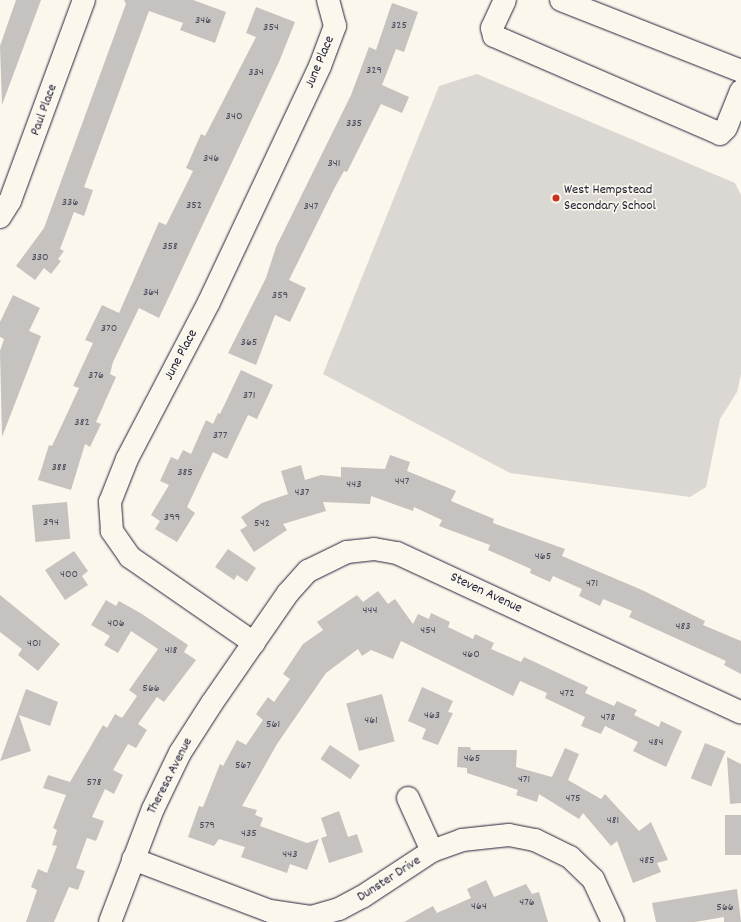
<!DOCTYPE html>
<style>
body{margin:0}
#map{position:relative;width:741px;height:922px;overflow:hidden;background:#fbf7ec;font-family:Dekko,sans-serif}
div>[style]{position:absolute}
[style*='--x']{left:calc(var(--x)*1px);top:calc(var(--y)*1px);width:calc(var(--w)*1px);rotate:calc(var(--a)*1deg)}
.green>*{inset:0;background:#dbd8d3}
.building>*{inset:0;background:#c6c2c0;transform-origin:0 0}
.roads{filter:drop-shadow(0 0 1px #22223b) drop-shadow(0 0 1px #22223b)}
.minor>*{height:22px;margin:-11px;padding:0 11px;transform-origin:11px;border-radius:11px;background:#fbf7ec}
.dots>*{width:11px;height:11px;translate:-50% -50%;box-sizing:border-box;border:2px solid #fbf7ec;border-radius:50%}
span{translate:-50% -50%;white-space:nowrap;text-align:center;line-height:1.15;-webkit-text-stroke:3.5px #fbf7ec;paint-order:stroke}
.number-label{font-size:12px;color:#4b4a5c}
.number-label span{-webkit-text-stroke-width:0}
.street-label{font-size:14px;color:#22223b}
.poi-label{font-size:14px;color:#22223b}
.left{translate:0 -50%;text-align:left}
</style>
<div id="map">
<div class="green">
<div style="clip-path:polygon(477px 74px,735px 183px,741px 195px,741px 374px,737px 392px,720px 419px,706px 487px,690px 497px,510px 473px,323px 374px,439px 86px)"></div>
</div>
<div class="building">
<div style="clip-path:polygon(16px 0,41px 0,2px 105px,0 46px)"></div>
<div style="clip-path:polygon(124px 0,193px 0,226px 12px,215px 43px,180px 30px,183px 23px,149px 11px,84px 187px,93px 190px,84px 216px,74px 212px,60px 249px,64px 251px,58px 259px,61px 261px,51px 274px,44px 268px,35px 280px,16px 266px,44px 228px,124px 9px,126px 4px)"></div>
<div style="clip-path:polygon(392px 3px,418px 12px,404px 52px,396px 49px,382px 85px,409px 97px,402px 113px,381px 104px,347px 172px,344px 171px,335px 187px,289px 280px,306px 288px,290px 322px,275px 315px,256px 365px,228px 353px,266px 278px,276px 247px,351px 95px,369px 47px,376px 50px)"></div>
<div style="clip-path:polygon(256px 7px,295px 22px,279px 62px,159px 318px,139px 308px,113px 362px,110px 374px,116px 377px,96px 422px,101px 424px,90px 447px,85px 444px,71px 490px,38px 480px,49px 445px,52px 446px,79px 388px,73px 386px,93px 343px,85px 340px,102px 305px,119px 313px,159px 222px,166px 225px,193px 171px,186px 168px,201px 134px,205px 136px,256px 37px,246px 33px)"></div>
<div style="clip-path:polygon(13px 295px,40px 308px,29px 331px,41px 336px,2px 437px,0 351px,4px 339px,0 337px,0 322px)"></div>
<div style="clip-path:polygon(241px 370px,273px 385px,257px 419px,248px 415px,227px 459px,213px 452px,187px 507px,195px 513px,177px 542px,155px 529px,160px 521px,151px 515px,169px 485px,160px 481px,171px 457px,178px 460px,183px 450px,191px 454px,206px 420px,213px 424px,218px 413px,220px 414px)"></div>
<div style="clip-path:polygon(390px 455px,410px 462px,407px 471px,456px 491px,451px 501px,494px 519px,493px 523px,565px 549px,562px 556px,642px 590px,705px 621px,703px 625px,741px 641px,741px 674px,724px 665px,726px 661px,629px 617px,632px 611px,603px 599px,600px 606px,579px 596px,582px 589px,553px 576px,550px 582px,530px 573px,531px 569px,488px 550px,490px 545px,439px 526px,442px 520px,414px 507px,413px 511px,371px 496px,370px 504px,323px 502px,326px 511px,283px 524px,287px 530px,254px 552px,240px 530px,247px 526px,241px 517px,262px 503px,288px 494px,281px 471px,301px 465px,305px 480px,321px 475px,341px 477px,341px 467px,385px 469px)"></div>
<div style="left:67px;top:502px;width:37px;height:35px;rotate:85deg"></div>
<div style="clip-path:polygon(228px 549px,256px 568px,247px 582px,237px 575px,234px 580px,215px 567px)"></div>
<div style="clip-path:polygon(74px 551px,88px 571px,82px 576px,88px 585px,65px 600px,45px 570px)"></div>
<div style="clip-path:polygon(378px 591px,388px 604px,395px 599px,413px 624px,418px 614px,429px 619px,431px 613px,450px 622px,448px 627px,473px 639px,475px 634px,494px 643px,491px 649px,521px 662px,524px 657px,588px 687px,585px 693px,614px 706px,617px 701px,637px 710px,634px 715px,659px 727px,661px 721px,682px 731px,666px 767px,633px 751px,638px 742px,605px 726px,601px 734px,581px 726px,585px 717px,545px 698px,547px 693px,520px 681px,513px 696px,401px 641px,393px 659px,371px 650px,362px 656px,358px 649px,326px 673px,277px 744px,242px 806px,257px 810px,255px 815px,263px 818px,260px 826px,307px 843px,319px 839px,307px 870px,290px 864px,287px 873px,241px 857px,245px 847px,219px 839px,214px 846px,188px 837px,199px 806px,203px 807px,220px 764px,223px 766px,237px 740px,246px 745px,263px 720px,256px 714px,268px 697px,274px 702px,290px 679px,283px 674px,303px 644px,323px 630px,317px 622px,357px 595px,363px 602px)"></div>
<div style="clip-path:polygon(0 595px,60px 644px,38px 671px,18px 655px,22px 649px,0 632px)"></div>
<div style="clip-path:polygon(106px 600px,116px 606px,119px 601px,142px 614px,188px 645px,184px 652px,196px 660px,164px 702px,157px 697px,138px 724px,147px 730px,136px 748px,128px 744px,113px 770px,123px 775px,114px 794px,105px 789px,92px 817px,104px 821px,96px 841px,87px 838px,76px 868px,85px 871px,78px 890px,69px 887px,54px 922px,26px 922px,37px 890px,31px 887px,38px 869px,47px 873px,57px 846px,52px 845px,57px 830px,53px 828px,66px 795px,43px 788px,48px 775px,70px 782px,103px 725px,107px 728px,115px 714px,122px 718px,137px 696px,129px 690px,158px 649px,131px 631px,118px 653px,104px 645px,110px 636px,91px 625px)"></div>
<div style="clip-path:polygon(422px 687px,453px 701px,448px 712px,453px 713px,438px 745px,422px 739px,426px 729px,408px 721px)"></div>
<div style="clip-path:polygon(26px 689px,58px 702px,50px 726px,19px 715px,31px 751px,0 761px)"></div>
<div style="left:382px;top:694px;width:49px;height:37px;rotate:75deg"></div>
<div style="left:705px;top:743px;width:22px;height:38px;rotate:22deg"></div>
<div style="left:330px;top:745px;width:36px;height:17px;rotate:34deg"></div>
<div style="clip-path:polygon(458px 747px,470px 747px,471px 750px,517px 750px,516px 767px,552px 777px,565px 748px,579px 754px,568px 780px,601px 799px,605px 794px,639px 831px,651px 822px,668px 860px,657px 863px,661px 872px,633px 883px,617px 841px,611px 846px,583px 813px,579px 819px,539px 794px,537px 802px,516px 795px,518px 790px,467px 773px,467px 768px,457px 767px)"></div>
<div style="clip-path:polygon(727px 757px,741px 764px,741px 803px,730px 804px)"></div>
<div style="clip-path:polygon(339px 811px,348px 837px,357px 834px,363px 852px,329px 863px,321px 838px,327px 836px,321px 818px)"></div>
<div style="left:741px;top:815px;width:40px;height:16px;rotate:90deg"></div>
<div style="clip-path:polygon(486px 880px,494px 897px,526px 884px,532px 894px,539px 892px,548px 922px,404px 922px,433px 906px,437px 913px,471px 898px,467px 889px)"></div>
<div style="clip-path:polygon(737px 889px,741px 922px,724px 922px,724px 917px,695px 922px,656px 922px,652px 903px)"></div>
</div>
<div class="roads">
<div class="minor">
<div style="--x:505;--y:0;--w:31;--a:115"></div>
<div style="--x:492;--y:28;--w:8;--a:76"></div>
<div style="--x:494;--y:36;--w:246;--a:23.4"></div>
<div style="--x:720;--y:134;--w:8;--a:-45"></div>
<div style="--x:726;--y:128;--w:40;--a:-68"></div>
<div style="--x:561;--y:0;--w:193;--a:21.5"></div>
<div style="--x:0;--y:217;--w:19;--a:-58"></div>
<div style="--x:10;--y:201;--w:214;--a:-69.8"></div>
<div style="--x:254;--y:643;--w:151;--a:-145.3"></div>
<div style="--x:130;--y:557;--w:32;--a:-125"></div>
<div style="--x:112;--y:531;--w:29;--a:-94"></div>
<div style="--x:110;--y:502;--w:46;--a:-68.4"></div>
<div style="--x:127;--y:459;--w:177;--a:-62.4"></div>
<div style="--x:209;--y:302;--w:261;--a:-64.8"></div>
<div style="--x:320;--y:66;--w:43;--a:-69.4"></div>
<div style="--x:335;--y:26;--w:27;--a:-105"></div>
<div style="--x:408;--y:798;--w:58;--a:65.6"></div>
<div style="--x:133;--y:859;--w:147;--a:20.8"></div>
<div style="--x:270;--y:911;--w:41;--a:8.3"></div>
<div style="--x:311;--y:917;--w:29;--a:-16"></div>
<div style="--x:339;--y:909;--w:26;--a:-28"></div>
<div style="--x:362;--y:897;--w:84;--a:-33.3"></div>
<div style="--x:432;--y:851;--w:32;--a:-20"></div>
<div style="--x:462;--y:840;--w:47;--a:-6.1"></div>
<div style="--x:509;--y:835;--w:26;--a:11"></div>
<div style="--x:535;--y:840;--w:39;--a:26"></div>
<div style="--x:570;--y:857;--w:32;--a:44"></div>
<div style="--x:593;--y:879;--w:47;--a:65.1"></div>
<div style="--x:110;--y:922;--w:121;--a:-69.2"></div>
<div style="--x:153;--y:809;--w:62;--a:-64.3"></div>
<div style="--x:180;--y:753;--w:59;--a:-57.4"></div>
<div style="--x:212;--y:703;--w:134;--a:-55.4"></div>
<div style="--x:288;--y:593;--w:30;--a:-48"></div>
<div style="--x:308;--y:571;--w:43;--a:-26"></div>
<div style="--x:347;--y:552;--w:27;--a:-6"></div>
<div style="--x:374;--y:549;--w:23;--a:10"></div>
<div style="--x:397;--y:553;--w:379;--a:24.9"></div>
</div>
</div>
<div class="dots">
<div style="left:556px;top:198px;background:#c8321e"></div>
</div>
<div class="number-label">
<span style="left:203px;top:21px">346</span>
<span style="left:399px;top:26px">325</span>
<span style="left:271px;top:28px">354</span>
<span style="left:374px;top:71px">329</span>
<span style="left:256px;top:73px">334</span>
<span style="left:234px;top:117px">340</span>
<span style="left:354px;top:124px">335</span>
<span style="left:211px;top:159px">346</span>
<span style="left:334px;top:164px">341</span>
<span style="left:70px;top:203px">336</span>
<span style="left:194px;top:206px">352</span>
<span style="left:311px;top:207px">347</span>
<span style="left:170px;top:247px">358</span>
<span style="left:40px;top:258px">330</span>
<span style="left:151px;top:293px">364</span>
<span style="left:280px;top:296px">359</span>
<span style="left:109px;top:329px">370</span>
<span style="left:249px;top:343px">365</span>
<span style="left:96px;top:376px">376</span>
<span style="left:249px;top:396px">371</span>
<span style="left:82px;top:423px">382</span>
<span style="left:220px;top:436px">377</span>
<span style="left:59px;top:468px">388</span>
<span style="left:185px;top:473px">385</span>
<span style="left:402px;top:482px">447</span>
<span style="left:354px;top:485px">443</span>
<span style="left:302px;top:493px">437</span>
<span style="left:172px;top:518px">399</span>
<span style="left:51px;top:523px">394</span>
<span style="left:262px;top:524px">542</span>
<span style="left:543px;top:557px">465</span>
<span style="left:69px;top:575px">400</span>
<span style="left:592px;top:584px">471</span>
<span style="left:370px;top:611px">444</span>
<span style="left:116px;top:624px">406</span>
<span style="left:683px;top:627px">483</span>
<span style="left:428px;top:631px">454</span>
<span style="left:34px;top:644px">401</span>
<span style="left:171px;top:651px">418</span>
<span style="left:471px;top:655px">460</span>
<span style="left:151px;top:689px">566</span>
<span style="left:567px;top:694px">472</span>
<span style="left:432px;top:716px">463</span>
<span style="left:608px;top:718px">478</span>
<span style="left:371px;top:721px">461</span>
<span style="left:273px;top:725px">561</span>
<span style="left:656px;top:743px">484</span>
<span style="left:472px;top:759px">465</span>
<span style="left:243px;top:766px">567</span>
<span style="left:524px;top:780px">471</span>
<span style="left:94px;top:783px">578</span>
<span style="left:573px;top:799px">475</span>
<span style="left:613px;top:821px">481</span>
<span style="left:207px;top:826px">579</span>
<span style="left:249px;top:834px">435</span>
<span style="left:290px;top:855px">443</span>
<span style="left:647px;top:861px">485</span>
<span style="left:527px;top:903px">476</span>
<span style="left:479px;top:907px">464</span>
<span style="left:725px;top:908px">566</span>
</div>
<div class="street-label">
<span style="left:320px;top:62px;rotate:-67deg">June Place</span>
<span style="left:44px;top:110px;rotate:-70deg">Paul Place</span>
<span style="left:181px;top:355px;rotate:-62deg">June Place</span>
<span style="left:486px;top:593px;rotate:25deg">Steven Avenue</span>
<span style="left:170px;top:776px;rotate:-63deg">Theresa Avenue</span>
<span style="left:389px;top:879px;rotate:-33deg">Dunster Drive</span>
</div>
<div class="poi-label">
<span class="left" style="left:564px;top:198px">West Hempstead<br>Secondary School</span>
</div>
</div>
